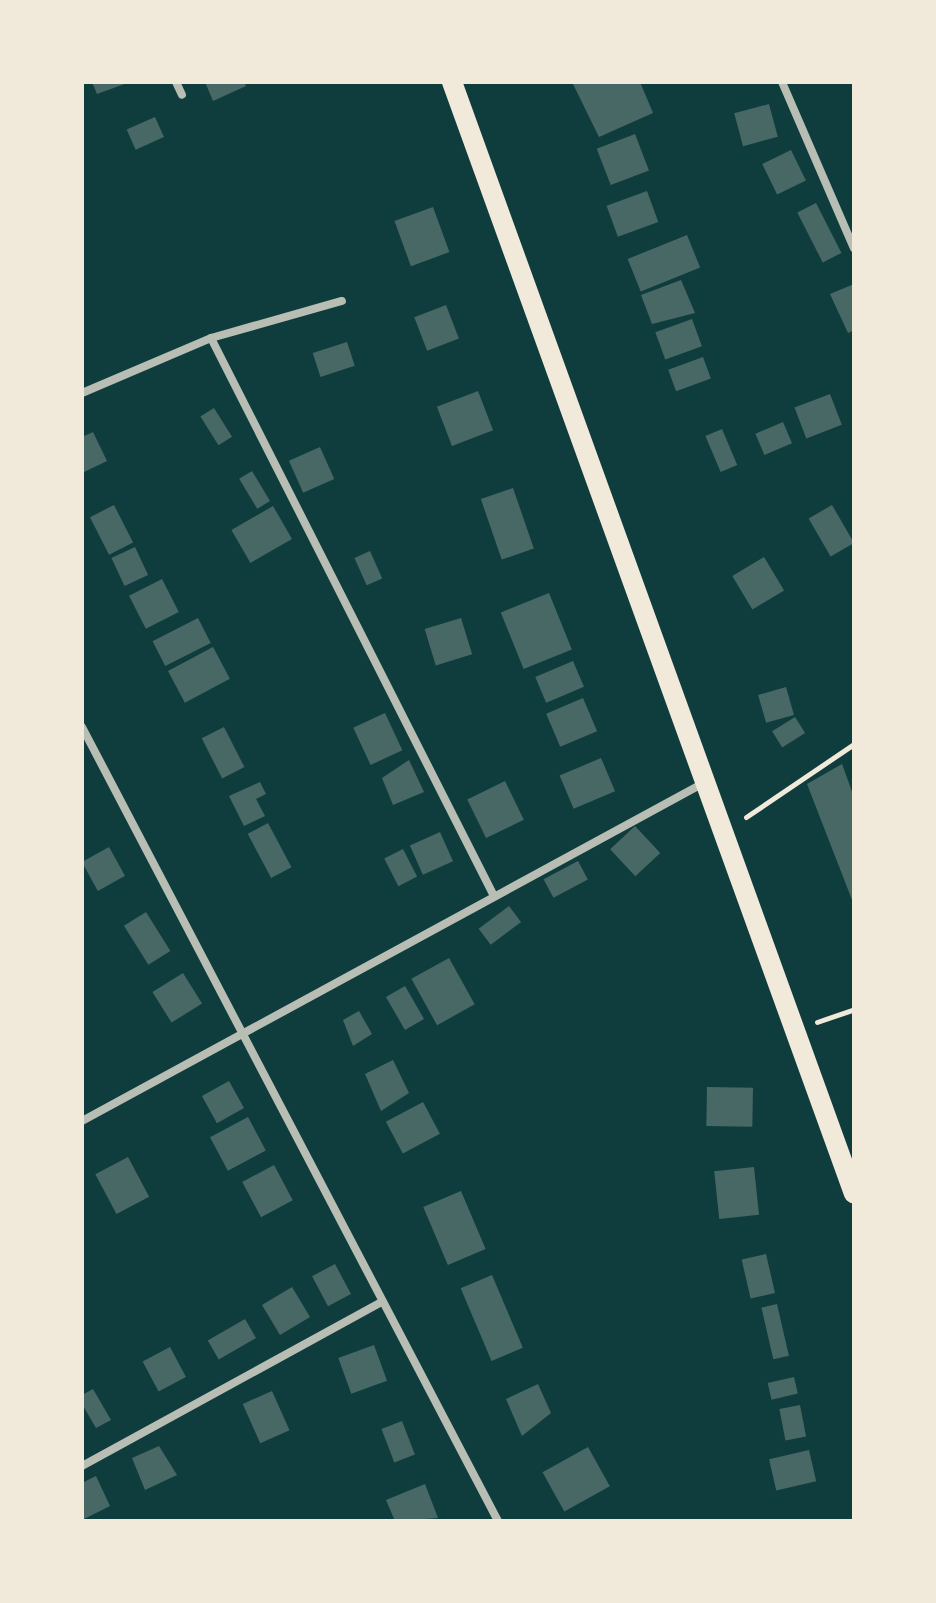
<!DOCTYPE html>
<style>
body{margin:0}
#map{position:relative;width:936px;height:1603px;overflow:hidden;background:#0f3d3e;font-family:Signika,sans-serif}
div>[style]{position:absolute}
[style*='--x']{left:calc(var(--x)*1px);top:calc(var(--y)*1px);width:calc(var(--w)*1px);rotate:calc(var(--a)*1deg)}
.building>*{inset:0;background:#486865;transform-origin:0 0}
.path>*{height:5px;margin:-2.5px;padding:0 2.5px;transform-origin:2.5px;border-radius:2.5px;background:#f1e9da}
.minor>*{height:8px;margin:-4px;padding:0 4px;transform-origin:4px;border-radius:4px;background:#b8beb3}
.primary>*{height:20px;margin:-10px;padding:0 10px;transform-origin:10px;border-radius:10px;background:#f1e9da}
span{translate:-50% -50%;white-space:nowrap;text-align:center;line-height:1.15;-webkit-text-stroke:8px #f1e9da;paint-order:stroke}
.frame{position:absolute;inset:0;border:84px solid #f1e9da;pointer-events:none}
</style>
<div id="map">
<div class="building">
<div style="clip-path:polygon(92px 82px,130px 82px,97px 94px)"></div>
<div style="clip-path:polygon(205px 82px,244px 82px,246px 86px,213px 101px)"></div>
<div style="clip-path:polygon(572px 82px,640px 82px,653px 113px,599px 137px)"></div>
<div style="left:769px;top:104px;width:34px;height:36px;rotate:75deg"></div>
<div style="left:155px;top:117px;width:22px;height:31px;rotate:66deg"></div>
<div style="left:635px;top:134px;width:39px;height:41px;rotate:69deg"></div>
<div style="left:791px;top:150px;width:34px;height:32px;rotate:64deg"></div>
<div style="left:647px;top:191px;width:33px;height:43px;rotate:70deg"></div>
<div style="left:816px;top:203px;width:56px;height:21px;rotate:63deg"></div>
<div style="left:433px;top:207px;width:48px;height:41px;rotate:70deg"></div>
<div style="left:687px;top:235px;width:35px;height:64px;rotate:68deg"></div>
<div style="clip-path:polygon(681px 280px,695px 313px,652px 324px,641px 295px)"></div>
<div style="clip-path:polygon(854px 284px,854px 330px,848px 333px,830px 294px)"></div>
<div style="left:446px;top:305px;width:36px;height:34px;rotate:69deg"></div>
<div style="left:692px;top:319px;width:29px;height:39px;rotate:70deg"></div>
<div style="left:347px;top:342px;width:25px;height:36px;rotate:72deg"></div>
<div style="left:703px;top:357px;width:23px;height:37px;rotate:70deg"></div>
<div style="left:478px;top:391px;width:42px;height:44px;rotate:69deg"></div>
<div style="left:830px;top:394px;width:33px;height:38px;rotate:69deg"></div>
<div style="left:214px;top:408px;width:34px;height:16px;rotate:58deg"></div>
<div style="left:783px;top:422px;width:23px;height:30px;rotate:67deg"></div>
<div style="left:722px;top:429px;width:39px;height:18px;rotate:67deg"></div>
<div style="clip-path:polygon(93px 432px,107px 461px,82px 473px,82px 437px)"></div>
<div style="left:320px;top:447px;width:35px;height:34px;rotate:66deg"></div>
<div style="left:252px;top:471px;width:35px;height:15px;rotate:59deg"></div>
<div style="left:513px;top:488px;width:64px;height:34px;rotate:71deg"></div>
<div style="left:114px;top:505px;width:42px;height:27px;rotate:63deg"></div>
<div style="left:832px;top:505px;width:44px;height:27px;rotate:60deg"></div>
<div style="left:273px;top:506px;width:38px;height:48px;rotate:60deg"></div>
<div style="left:135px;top:547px;width:31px;height:26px;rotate:65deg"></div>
<div style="left:370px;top:551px;width:30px;height:17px;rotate:66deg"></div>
<div style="left:764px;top:557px;width:39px;height:37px;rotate:59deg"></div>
<div style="left:162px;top:579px;width:37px;height:37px;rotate:63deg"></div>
<div style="left:549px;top:593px;width:61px;height:52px;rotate:68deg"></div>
<div style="left:198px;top:618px;width:28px;height:51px;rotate:63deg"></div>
<div style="left:461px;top:618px;width:38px;height:38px;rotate:73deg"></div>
<div style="left:213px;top:647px;width:36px;height:51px;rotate:62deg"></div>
<div style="left:573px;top:661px;width:28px;height:41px;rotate:67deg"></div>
<div style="left:786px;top:687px;width:29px;height:29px;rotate:74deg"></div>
<div style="left:583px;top:698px;width:36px;height:40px;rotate:67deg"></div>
<div style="left:385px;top:713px;width:41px;height:35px;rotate:65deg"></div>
<div style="left:795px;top:717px;width:19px;height:27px;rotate:58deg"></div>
<div style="left:224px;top:727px;width:45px;height:25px;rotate:63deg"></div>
<div style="left:601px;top:758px;width:36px;height:45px;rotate:67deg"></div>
<div style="clip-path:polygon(409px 760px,424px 792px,393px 805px,382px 778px)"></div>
<div style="clip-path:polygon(842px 764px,854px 797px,854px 905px,807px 784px)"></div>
<div style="left:505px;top:781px;width:43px;height:42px;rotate:64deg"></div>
<div style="clip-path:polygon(260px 782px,266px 794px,256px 799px,265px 816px,244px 826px,229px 796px)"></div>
<div style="left:268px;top:823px;width:50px;height:23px;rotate:62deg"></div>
<div style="left:635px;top:826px;width:37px;height:34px;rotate:47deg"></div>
<div style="left:440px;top:832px;width:32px;height:33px;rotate:66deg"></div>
<div style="left:109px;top:847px;width:33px;height:31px;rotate:61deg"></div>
<div style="left:403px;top:849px;width:31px;height:21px;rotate:63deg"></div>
<div style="left:578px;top:861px;width:21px;height:39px;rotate:62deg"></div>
<div style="left:509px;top:906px;width:20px;height:38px;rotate:53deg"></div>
<div style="left:146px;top:912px;width:46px;height:26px;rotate:58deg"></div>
<div style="left:449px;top:958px;width:53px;height:43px;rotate:61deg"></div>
<div style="left:183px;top:973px;width:36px;height:36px;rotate:58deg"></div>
<div style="left:405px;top:986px;width:38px;height:22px;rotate:60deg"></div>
<div style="clip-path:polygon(359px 1011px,372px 1034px,353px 1046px,343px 1020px)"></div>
<div style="clip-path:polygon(393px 1060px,409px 1093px,381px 1111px,365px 1074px)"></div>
<div style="left:229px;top:1081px;width:31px;height:31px;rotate:61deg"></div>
<div style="left:707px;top:1087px;width:46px;height:39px;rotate:1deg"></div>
<div style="left:423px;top:1102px;width:36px;height:42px;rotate:62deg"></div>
<div style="left:248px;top:1117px;width:38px;height:43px;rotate:62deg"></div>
<div style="left:128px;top:1157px;width:45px;height:37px;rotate:62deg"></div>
<div style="left:274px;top:1165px;width:40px;height:36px;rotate:62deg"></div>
<div style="left:754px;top:1167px;width:48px;height:40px;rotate:84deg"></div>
<div style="left:461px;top:1191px;width:63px;height:41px;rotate:67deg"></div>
<div style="left:766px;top:1254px;width:40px;height:25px;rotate:77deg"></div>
<div style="left:335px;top:1264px;width:34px;height:26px;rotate:62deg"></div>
<div style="left:492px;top:1275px;width:79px;height:34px;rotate:67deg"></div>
<div style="left:292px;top:1287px;width:35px;height:35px;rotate:59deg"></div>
<div style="left:777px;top:1304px;width:53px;height:16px;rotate:77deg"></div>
<div style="left:245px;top:1319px;width:22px;height:43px;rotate:60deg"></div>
<div style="left:374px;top:1345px;width:38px;height:38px;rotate:70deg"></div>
<div style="left:170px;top:1347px;width:34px;height:31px;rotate:62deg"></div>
<div style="left:794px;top:1377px;width:17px;height:27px;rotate:77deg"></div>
<div style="clip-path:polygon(538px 1384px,551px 1413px,522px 1436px,506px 1399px)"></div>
<div style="clip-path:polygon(93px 1389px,111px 1420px,96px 1428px,82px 1404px,82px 1395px)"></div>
<div style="left:272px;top:1391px;width:43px;height:32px;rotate:66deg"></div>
<div style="left:800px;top:1405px;width:32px;height:21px;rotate:79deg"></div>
<div style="left:402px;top:1421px;width:36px;height:22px;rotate:69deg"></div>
<div style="clip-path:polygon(159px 1446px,177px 1475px,145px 1490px,132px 1458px)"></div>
<div style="left:588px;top:1447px;width:45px;height:52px;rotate:61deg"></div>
<div style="left:809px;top:1450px;width:32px;height:41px;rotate:77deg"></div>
<div style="clip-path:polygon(96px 1476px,110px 1506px,84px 1519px,82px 1483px)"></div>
<div style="clip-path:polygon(425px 1484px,438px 1518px,395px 1521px,386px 1500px)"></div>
</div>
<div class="path">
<div style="--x:746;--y:817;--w:130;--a:-34.1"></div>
<div style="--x:817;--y:1022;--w:39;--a:-19"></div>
</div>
<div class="minor">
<div style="--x:176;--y:82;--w:14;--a:65"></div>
<div style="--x:782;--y:82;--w:181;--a:66.6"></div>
<div style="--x:211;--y:338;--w:623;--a:63.11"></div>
<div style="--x:82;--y:393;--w:140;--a:-23.1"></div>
<div style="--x:211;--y:338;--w:136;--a:-15.8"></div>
<div style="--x:82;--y:727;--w:896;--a:62.35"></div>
<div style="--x:82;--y:1121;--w:706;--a:-28.53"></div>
<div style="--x:82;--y:1466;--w:342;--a:-28.7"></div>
</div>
<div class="primary">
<div style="--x:452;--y:82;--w:1182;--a:70.12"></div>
</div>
<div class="frame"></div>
</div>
